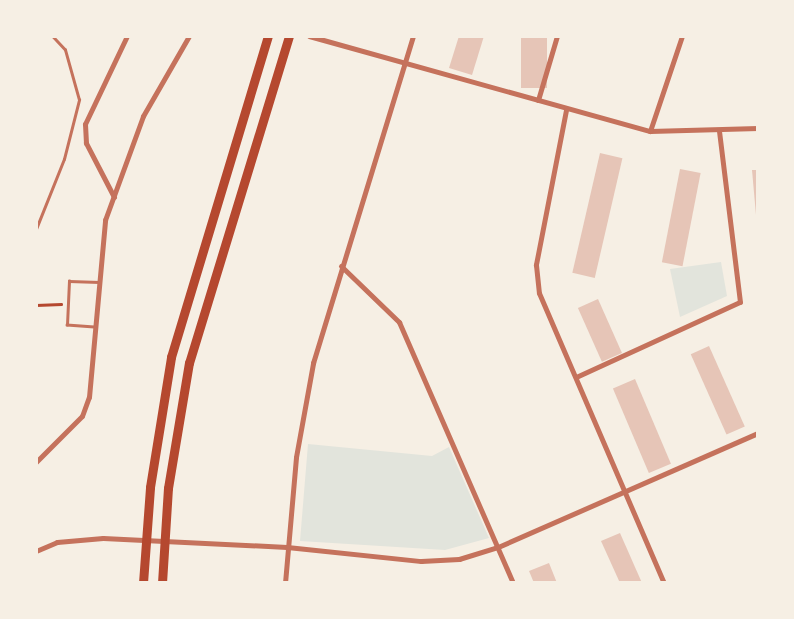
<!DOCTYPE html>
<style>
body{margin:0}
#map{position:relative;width:794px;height:619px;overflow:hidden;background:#f6efe4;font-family:"Nunito Sans",sans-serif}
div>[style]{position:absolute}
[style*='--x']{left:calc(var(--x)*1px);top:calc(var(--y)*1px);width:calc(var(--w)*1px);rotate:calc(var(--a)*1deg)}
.green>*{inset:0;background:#e2e4dc}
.building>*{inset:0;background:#e6c5b7;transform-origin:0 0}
.path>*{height:2.5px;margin:-1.25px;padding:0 1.25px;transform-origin:1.25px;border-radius:1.25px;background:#b5482f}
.service>*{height:2.5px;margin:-1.25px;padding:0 1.25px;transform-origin:1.25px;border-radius:1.25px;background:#c5725c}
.minor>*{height:5px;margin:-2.5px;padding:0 2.5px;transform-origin:2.5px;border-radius:2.5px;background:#c5725c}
.primary>*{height:9px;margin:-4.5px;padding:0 4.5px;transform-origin:4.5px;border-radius:4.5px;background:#b5482f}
span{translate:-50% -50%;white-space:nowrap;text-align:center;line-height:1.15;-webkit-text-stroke:4px #f6efe4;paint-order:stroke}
.frame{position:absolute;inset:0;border:38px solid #f6efe4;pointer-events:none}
</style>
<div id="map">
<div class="green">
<div style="clip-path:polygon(721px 262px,727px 296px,680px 317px,670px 269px)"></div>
<div style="clip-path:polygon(308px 444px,432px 456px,449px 447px,489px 538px,445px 550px,300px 541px)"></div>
</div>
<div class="building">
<div style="clip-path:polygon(459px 36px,484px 36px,472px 75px,449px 68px)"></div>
<div style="left:521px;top:36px;width:26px;height:52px"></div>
<div style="left:600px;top:153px;width:23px;height:123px;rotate:13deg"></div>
<div style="left:680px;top:169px;width:21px;height:95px;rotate:11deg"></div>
<div style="clip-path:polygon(752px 170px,758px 170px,758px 215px,756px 215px)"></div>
<div style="left:598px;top:299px;width:59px;height:22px;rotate:66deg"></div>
<div style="left:709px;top:346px;width:88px;height:20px;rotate:66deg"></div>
<div style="left:635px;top:379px;width:92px;height:24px;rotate:67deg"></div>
<div style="clip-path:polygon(620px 533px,642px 583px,620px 583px,601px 541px)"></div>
<div style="clip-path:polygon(549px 563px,557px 583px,534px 583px,529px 571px)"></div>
</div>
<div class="path">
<div style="--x:36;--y:305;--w:25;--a:-2"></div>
</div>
<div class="service">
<div style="--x:36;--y:229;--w:75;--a:-68.2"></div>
<div style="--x:64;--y:159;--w:61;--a:-75.7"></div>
<div style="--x:79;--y:100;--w:52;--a:-105.6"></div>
<div style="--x:65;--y:50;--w:19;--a:-133"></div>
<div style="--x:94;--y:327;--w:27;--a:-176"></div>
<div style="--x:67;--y:325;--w:44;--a:-87.4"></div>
<div style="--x:69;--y:281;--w:30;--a:2"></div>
</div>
<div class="minor">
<div style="--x:309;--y:36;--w:354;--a:15.6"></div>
<div style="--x:650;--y:131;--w:108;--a:-1.6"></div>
<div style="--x:538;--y:100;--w:67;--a:-73.5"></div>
<div style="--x:566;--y:110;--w:158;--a:101"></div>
<div style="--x:536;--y:265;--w:28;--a:84"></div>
<div style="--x:539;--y:293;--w:316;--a:66.7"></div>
<div style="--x:650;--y:131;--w:100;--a:-71.4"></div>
<div style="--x:114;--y:197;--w:61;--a:-117.4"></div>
<div style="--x:86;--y:143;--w:19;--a:-93"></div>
<div style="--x:85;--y:124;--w:98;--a:-64.5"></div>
<div style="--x:341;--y:266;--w:81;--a:44"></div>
<div style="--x:399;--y:322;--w:285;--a:66.4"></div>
<div style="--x:576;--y:377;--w:180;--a:-24.6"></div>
<div style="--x:740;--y:302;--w:172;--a:-97"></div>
<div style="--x:36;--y:462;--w:65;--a:-45"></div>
<div style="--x:82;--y:416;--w:20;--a:-70"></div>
<div style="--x:89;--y:397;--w:178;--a:-84.8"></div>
<div style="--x:105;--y:220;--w:111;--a:-69.9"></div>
<div style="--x:143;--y:116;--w:92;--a:-60.1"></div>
<div style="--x:36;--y:551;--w:23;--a:-23"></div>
<div style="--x:57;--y:542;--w:46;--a:-5"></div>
<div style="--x:103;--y:538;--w:184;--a:2.8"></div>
<div style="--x:287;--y:547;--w:135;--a:6"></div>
<div style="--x:421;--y:561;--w:38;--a:-3"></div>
<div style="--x:459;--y:559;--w:41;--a:-17.1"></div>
<div style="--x:498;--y:547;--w:284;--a:-23.7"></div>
<div style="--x:285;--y:583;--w:126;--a:-85"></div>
<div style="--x:296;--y:457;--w:96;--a:-79.7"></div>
<div style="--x:313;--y:363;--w:342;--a:-73"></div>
</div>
<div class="primary">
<div style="--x:143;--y:583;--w:96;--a:-85.8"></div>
<div style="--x:150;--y:487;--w:132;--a:-80.8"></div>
<div style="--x:171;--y:357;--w:335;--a:-73.2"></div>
<div style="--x:162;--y:583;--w:95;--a:-86.4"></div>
<div style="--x:168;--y:488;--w:127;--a:-80.5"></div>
<div style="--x:189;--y:363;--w:342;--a:-73"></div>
</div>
<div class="frame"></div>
</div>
